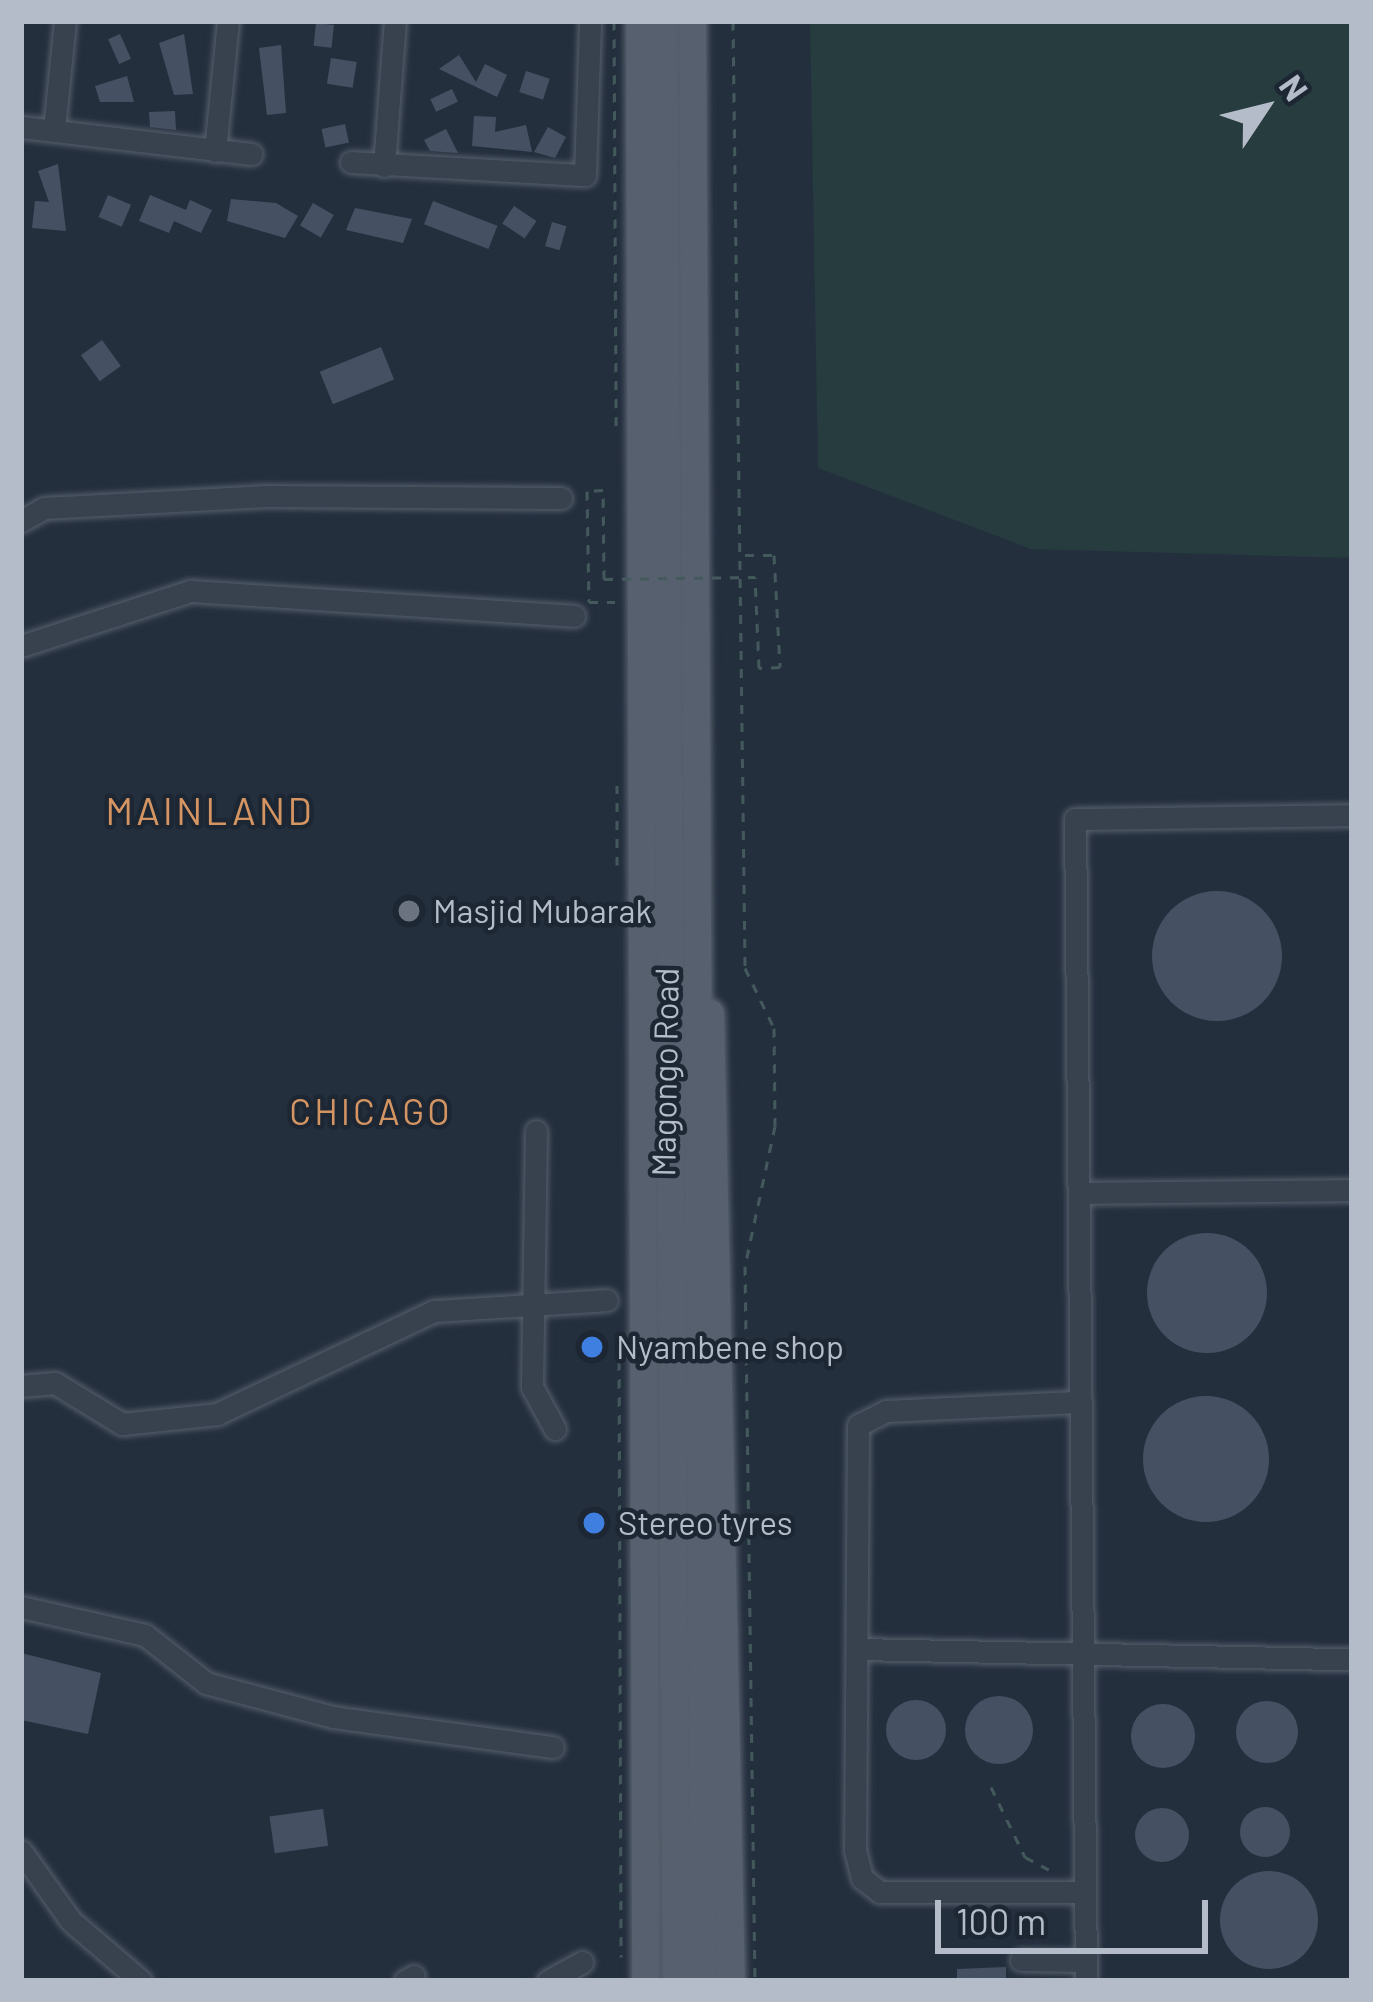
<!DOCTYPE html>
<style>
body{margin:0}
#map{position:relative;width:1373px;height:2002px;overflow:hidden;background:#242f3e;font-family:Barlow,sans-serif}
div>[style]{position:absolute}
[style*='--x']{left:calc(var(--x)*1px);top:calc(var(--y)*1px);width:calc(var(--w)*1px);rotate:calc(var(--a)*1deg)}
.green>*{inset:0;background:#263c3f}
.building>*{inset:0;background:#455162;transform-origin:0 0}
.round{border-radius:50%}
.path>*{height:3px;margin-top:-1.5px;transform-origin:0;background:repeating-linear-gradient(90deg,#44595c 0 9px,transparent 0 18px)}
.roads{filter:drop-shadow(0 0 3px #565f6c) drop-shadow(0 0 3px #565f6c)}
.minor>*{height:21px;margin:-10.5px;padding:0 10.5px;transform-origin:10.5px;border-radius:10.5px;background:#38414e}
.major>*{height:27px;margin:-13.5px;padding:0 13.5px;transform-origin:13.5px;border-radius:13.5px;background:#56606e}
.path-bridge>*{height:3px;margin-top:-1.5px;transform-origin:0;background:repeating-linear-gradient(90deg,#44595c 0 9px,transparent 0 18px)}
.dots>*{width:33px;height:33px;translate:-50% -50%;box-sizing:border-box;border:6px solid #1d2633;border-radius:50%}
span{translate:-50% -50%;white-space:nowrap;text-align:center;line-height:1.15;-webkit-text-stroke:9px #1d2633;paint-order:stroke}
.poi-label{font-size:33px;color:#b4bcc9}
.left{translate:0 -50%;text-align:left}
.street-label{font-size:33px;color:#b4bcc9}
.neighbourhood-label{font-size:36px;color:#d59563;letter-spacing:3px}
.quarter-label{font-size:39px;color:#d59563;letter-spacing:3px}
.frame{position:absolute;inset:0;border:24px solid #b4bcc9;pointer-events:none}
.north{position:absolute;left:1205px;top:48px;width:120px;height:120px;-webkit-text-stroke:9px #1d2633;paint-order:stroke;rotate:55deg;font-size:33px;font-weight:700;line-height:48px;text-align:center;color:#b4bcc9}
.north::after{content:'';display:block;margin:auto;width:42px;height:54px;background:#b4bcc9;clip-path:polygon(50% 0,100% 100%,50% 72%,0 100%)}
.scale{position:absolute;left:935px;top:1900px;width:273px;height:54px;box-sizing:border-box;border:6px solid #b4bcc9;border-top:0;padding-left:15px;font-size:36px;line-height:42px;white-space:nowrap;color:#b4bcc9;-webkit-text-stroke:9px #1d2633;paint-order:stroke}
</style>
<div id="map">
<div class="green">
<div style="clip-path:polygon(810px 21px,1352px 21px,1352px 558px,1031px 549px,818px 468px)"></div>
</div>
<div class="building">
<div style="left:316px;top:23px;width:18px;height:23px;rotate:6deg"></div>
<div style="left:120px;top:34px;width:27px;height:13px;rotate:66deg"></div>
<div style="clip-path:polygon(184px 34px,193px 94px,174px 95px,159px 43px)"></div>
<div style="clip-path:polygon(281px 45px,286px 113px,267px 115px,259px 48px)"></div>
<div style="clip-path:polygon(459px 55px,476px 82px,485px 64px,507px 75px,497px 97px,439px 69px)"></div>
<div style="left:331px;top:58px;width:26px;height:26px;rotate:9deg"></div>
<div style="left:526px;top:71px;width:25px;height:22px;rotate:18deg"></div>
<div style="clip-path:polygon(127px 76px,134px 102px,100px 102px,95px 86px)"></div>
<div style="left:452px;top:89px;width:14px;height:24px;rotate:65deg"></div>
<div style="clip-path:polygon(175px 111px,176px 130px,150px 127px,149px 112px)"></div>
<div style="clip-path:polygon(474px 116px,496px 117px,495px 132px,526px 125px,532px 152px,472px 146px)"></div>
<div style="left:345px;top:124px;width:19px;height:24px;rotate:78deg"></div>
<div style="clip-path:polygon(548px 127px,566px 137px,555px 158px,534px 152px)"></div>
<div style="clip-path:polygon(446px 129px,458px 153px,430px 151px,424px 140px)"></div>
<div style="clip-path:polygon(58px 164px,66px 231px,32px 228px,35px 201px,49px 202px,38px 171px)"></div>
<div style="left:108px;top:195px;width:25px;height:24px;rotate:23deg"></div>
<div style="clip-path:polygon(150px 195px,186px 210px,190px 200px,212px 210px,201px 233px,174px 221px,169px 233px,139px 221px)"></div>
<div style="clip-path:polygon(231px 199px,276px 203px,298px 216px,285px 238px,227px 221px)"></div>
<div style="left:433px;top:201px;width:69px;height:25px;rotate:21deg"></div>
<div style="left:313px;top:203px;width:24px;height:26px;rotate:30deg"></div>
<div style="left:514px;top:206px;width:27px;height:21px;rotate:34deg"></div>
<div style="clip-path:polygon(355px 208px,412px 219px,403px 243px,346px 230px)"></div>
<div style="left:552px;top:222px;width:15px;height:25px;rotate:16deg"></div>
<div style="left:102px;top:340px;width:32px;height:26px;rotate:54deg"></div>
<div style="left:381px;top:347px;width:35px;height:66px;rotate:68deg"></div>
<div class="round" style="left:1152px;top:891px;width:130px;height:130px"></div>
<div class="round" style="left:1147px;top:1233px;width:120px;height:120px"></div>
<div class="round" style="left:1143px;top:1396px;width:126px;height:126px"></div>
<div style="clip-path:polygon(21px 1653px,101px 1673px,88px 1734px,21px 1720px)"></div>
<div class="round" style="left:965px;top:1696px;width:68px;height:68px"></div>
<div class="round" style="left:886px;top:1700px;width:60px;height:60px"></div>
<div class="round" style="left:1236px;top:1701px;width:62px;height:62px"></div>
<div class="round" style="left:1131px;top:1704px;width:64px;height:64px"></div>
<div class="round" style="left:1240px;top:1807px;width:50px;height:50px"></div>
<div class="round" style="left:1135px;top:1808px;width:54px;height:54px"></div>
<div style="left:323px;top:1809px;width:37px;height:54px;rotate:82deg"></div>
<div class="round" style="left:1220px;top:1871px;width:98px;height:98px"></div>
<div style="clip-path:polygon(1006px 1967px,1006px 1981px,957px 1981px,957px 1969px)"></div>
</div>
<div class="path">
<div style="--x:614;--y:21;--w:412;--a:89.7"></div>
<div style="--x:733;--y:21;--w:947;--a:89.27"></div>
<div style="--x:745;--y:968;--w:67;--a:64.2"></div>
<div style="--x:774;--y:1028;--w:98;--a:89.4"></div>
<div style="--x:775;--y:1126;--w:143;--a:102.1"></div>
<div style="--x:745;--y:1266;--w:715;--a:89.2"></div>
<div style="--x:745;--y:555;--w:29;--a:0"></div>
<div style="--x:774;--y:555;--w:112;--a:86.9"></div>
<div style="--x:780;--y:667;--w:21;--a:177"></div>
<div style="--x:759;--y:668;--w:91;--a:-92.5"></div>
<div style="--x:604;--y:579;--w:89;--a:-90.6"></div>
<div style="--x:603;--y:490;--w:16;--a:176"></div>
<div style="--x:587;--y:491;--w:111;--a:89"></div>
<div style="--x:589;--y:602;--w:26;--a:0"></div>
<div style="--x:617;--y:785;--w:80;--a:90"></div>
<div style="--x:619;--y:1343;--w:614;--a:89.81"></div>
<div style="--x:991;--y:1787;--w:78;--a:64.1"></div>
<div style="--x:1025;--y:1857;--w:27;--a:28"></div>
</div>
<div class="roads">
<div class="minor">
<div style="--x:21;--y:127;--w:232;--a:6.7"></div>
<div style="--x:54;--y:129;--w:109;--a:-84.2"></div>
<div style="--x:215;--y:151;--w:131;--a:-84.3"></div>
<div style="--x:351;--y:162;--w:234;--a:3.2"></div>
<div style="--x:585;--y:175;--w:154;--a:-88.1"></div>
<div style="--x:384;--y:166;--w:145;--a:-85.7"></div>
<div style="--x:21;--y:521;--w:26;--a:-29"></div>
<div style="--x:44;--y:508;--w:219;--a:-3.1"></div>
<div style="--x:263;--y:496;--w:298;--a:0.4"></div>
<div style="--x:21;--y:646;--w:178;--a:-18"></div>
<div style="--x:190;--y:591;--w:385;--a:3.7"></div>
<div style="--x:536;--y:1131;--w:256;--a:90.9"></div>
<div style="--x:532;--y:1387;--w:48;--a:61.3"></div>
<div style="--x:1082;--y:1193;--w:270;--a:-0.6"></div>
<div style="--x:21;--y:1386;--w:34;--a:-5"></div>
<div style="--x:55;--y:1383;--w:79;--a:31.5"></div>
<div style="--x:122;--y:1424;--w:96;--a:-6"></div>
<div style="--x:217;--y:1414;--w:240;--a:-25.4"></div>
<div style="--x:434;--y:1311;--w:173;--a:-3.6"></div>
<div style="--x:1076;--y:1402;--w:190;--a:177.3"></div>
<div style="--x:886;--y:1411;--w:31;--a:153"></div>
<div style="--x:858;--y:1425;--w:425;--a:90.4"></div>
<div style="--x:855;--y:1850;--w:29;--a:76"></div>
<div style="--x:862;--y:1878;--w:23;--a:38"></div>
<div style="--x:880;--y:1892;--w:200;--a:0"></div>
<div style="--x:21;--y:1607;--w:127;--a:12.7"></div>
<div style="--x:145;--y:1635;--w:78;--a:38.2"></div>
<div style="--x:206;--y:1683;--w:131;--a:15"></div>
<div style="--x:333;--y:1717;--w:222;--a:7.8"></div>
<div style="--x:858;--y:1649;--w:494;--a:1.2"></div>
<div style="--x:21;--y:1851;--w:86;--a:54.5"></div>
<div style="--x:71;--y:1921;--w:92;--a:40.6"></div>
<div style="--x:1021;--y:1960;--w:63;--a:0.9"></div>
<div style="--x:405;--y:1981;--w:10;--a:-29"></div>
<div style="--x:548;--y:1981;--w:39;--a:-29"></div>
<div style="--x:1086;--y:1981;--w:1162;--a:-90.54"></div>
<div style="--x:1075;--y:819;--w:277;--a:-0.8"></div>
</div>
<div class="major">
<div style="--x:639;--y:21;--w:1960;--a:89.82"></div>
<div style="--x:663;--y:21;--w:1960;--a:89.62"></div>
<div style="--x:692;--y:21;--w:1960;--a:89.68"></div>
<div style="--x:710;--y:1013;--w:968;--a:88.76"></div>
</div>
</div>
<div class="path-bridge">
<div style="--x:604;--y:579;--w:151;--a:-0.8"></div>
</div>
<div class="dots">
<div style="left:409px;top:911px;background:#6b7280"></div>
<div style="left:592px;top:1347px;background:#3f7fe0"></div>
<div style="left:594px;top:1523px;background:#3f7fe0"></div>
</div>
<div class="poi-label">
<span class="left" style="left:433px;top:911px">Masjid Mubarak</span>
<span class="left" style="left:616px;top:1347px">Nyambene shop</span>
<span class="left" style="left:618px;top:1523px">Stereo tyres</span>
</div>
<div class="street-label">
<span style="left:665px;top:1072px;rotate:-89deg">Magongo Road</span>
</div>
<div class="neighbourhood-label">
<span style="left:371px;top:1111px">CHICAGO</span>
</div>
<div class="quarter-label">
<span style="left:210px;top:810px">MAINLAND</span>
</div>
<div class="frame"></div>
<div class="north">N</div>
<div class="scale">100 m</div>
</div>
